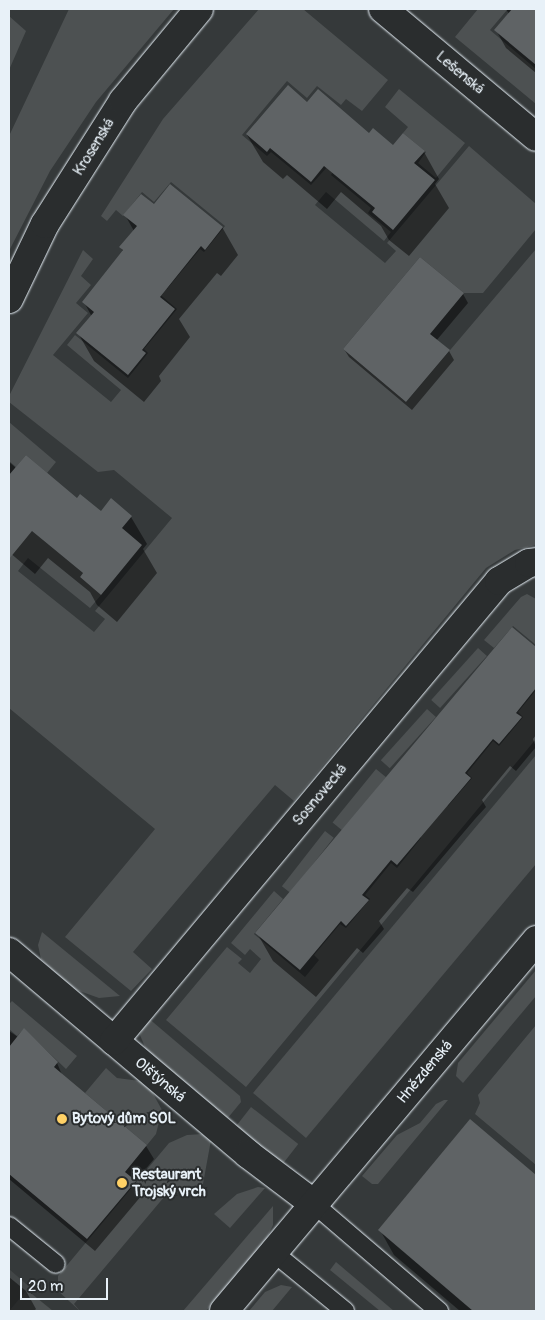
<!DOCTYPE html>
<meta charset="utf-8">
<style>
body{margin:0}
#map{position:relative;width:545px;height:1320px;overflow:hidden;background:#35393a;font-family:Pangolin,sans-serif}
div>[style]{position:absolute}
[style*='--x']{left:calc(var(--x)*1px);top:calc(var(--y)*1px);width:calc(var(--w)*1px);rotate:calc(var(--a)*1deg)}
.built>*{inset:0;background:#424647}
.green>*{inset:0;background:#4d5152;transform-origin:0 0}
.shadow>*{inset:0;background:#0007}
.building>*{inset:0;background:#5f6365}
.roads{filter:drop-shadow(0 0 1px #e8f1f8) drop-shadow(0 0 1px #e8f1f8)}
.lane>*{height:18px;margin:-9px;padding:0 9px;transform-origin:9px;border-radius:9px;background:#2a2d2e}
.street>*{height:28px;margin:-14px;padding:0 14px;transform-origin:14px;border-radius:14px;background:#2a2d2e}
.dots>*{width:14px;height:14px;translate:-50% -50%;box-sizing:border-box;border:2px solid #2a2d2e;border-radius:50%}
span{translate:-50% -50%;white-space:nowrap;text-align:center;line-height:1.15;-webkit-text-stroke:4px #2a2d2e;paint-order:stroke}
.street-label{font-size:15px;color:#e8f1f8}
.poi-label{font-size:15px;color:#e8f1f8;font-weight:700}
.left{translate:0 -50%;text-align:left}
.frame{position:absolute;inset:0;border:10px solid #e8f1f8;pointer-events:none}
.scale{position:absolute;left:20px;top:1278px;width:88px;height:22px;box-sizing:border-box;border:2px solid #e8f1f8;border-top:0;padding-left:6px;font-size:15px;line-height:18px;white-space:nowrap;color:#e8f1f8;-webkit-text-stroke:4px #2a2d2e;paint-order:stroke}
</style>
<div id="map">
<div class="built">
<div style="clip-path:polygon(9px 1269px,32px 1289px,14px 1311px,9px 1311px)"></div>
</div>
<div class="green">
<div style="clip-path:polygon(69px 9px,174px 9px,96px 102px,50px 171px,9px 251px,9px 136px)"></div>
<div style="clip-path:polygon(259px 9px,303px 9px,388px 80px,362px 111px,346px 99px,341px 105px,317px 86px,307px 98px,287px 81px,242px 135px,267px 156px,271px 152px,311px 185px,328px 166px,334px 170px,331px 175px,371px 208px,368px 213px,391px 232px,384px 241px,326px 192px,315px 205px,385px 263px,396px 251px,387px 243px,469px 146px,536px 204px,536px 229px,483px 293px,464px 293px,420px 257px,343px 349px,406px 402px,536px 249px,536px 545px,515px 550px,486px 568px,294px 801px,275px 785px,133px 952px,152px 969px,131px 991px,65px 937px,155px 829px,9px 708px,9px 539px,18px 547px,35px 527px,43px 540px,83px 573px,80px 577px,101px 595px,90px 608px,28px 558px,18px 571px,94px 632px,105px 619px,95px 611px,172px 518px,114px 470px,98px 472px,9px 402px,9px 396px,83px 250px,93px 259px,81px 276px,91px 285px,76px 303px,88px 313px,53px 355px,111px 402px,121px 390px,67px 345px,75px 335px,128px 378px,148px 353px,144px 349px,177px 309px,157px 292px,163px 286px,167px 289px,200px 249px,204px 252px,225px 226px,171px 182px,154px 202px,142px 192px,123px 216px,116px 210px,107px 221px,101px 216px,163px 119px)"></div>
<div style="clip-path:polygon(478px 9px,507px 10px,490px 30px,536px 69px,536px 104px,455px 37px)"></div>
<div style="clip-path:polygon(9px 16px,26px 31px,9px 70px)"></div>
<div style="clip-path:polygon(399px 89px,465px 143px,436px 178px,418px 163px,426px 152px,403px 133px,408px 127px,385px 107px)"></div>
<div style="clip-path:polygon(9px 422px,56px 462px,47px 473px,26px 455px,16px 467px,9px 461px)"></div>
<div style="clip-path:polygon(527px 594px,536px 599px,536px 645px,513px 626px,494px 648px,484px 640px,521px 597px)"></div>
<div style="left:478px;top:648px;width:12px;height:70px;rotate:42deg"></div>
<div style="clip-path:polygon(536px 690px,536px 739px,246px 1087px,166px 1020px,227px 947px,242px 959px,238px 963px,250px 973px,261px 959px,250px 949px,245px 955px,231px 943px,274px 891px,283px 899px,254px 934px,305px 977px,319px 960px,314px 955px,340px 924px,346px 928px,370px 899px,365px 895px,391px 863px,397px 868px,421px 838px,416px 833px,443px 802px,448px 806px,472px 778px,467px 773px,493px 741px,499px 746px,523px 717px,518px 712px)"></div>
<div style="left:427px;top:709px;width:12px;height:69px;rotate:42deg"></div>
<div style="clip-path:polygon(536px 755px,536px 864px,306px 1138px,253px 1093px)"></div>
<div style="left:376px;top:769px;width:13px;height:69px;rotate:39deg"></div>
<div style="left:325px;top:831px;width:11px;height:70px;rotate:38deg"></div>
<div style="clip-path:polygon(42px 932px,120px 996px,99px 998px,71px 988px,41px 959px,38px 945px)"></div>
<div style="clip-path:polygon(536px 970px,536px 996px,463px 1083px,456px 1076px,458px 1063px)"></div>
<div style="clip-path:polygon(12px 1001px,77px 1056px,66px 1069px,24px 1029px,17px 1036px,9px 1029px,9px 1004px)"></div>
<div style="clip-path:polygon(147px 1017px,240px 1096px,241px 1102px,227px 1119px,147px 1052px,140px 1035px)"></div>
<div style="clip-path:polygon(536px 1025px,536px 1165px,475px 1114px,480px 1103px,478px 1095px)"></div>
<div style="clip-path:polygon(106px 1068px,117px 1078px,140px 1081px,151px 1090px,162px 1110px,156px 1134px,147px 1145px,85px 1093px)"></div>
<div style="clip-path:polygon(444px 1100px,448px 1100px,378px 1184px,372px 1184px,362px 1176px,397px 1135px,420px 1123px,436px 1104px)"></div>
<div style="left:251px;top:1107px;width:60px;height:25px;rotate:38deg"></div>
<div style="clip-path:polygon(203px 1134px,211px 1140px,203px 1184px,196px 1192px,187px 1196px,170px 1190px,74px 1304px,80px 1311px,58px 1291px,58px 1276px,169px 1143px,187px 1135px)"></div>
<div style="clip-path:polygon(258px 1187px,265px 1188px,230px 1228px,214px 1214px,237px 1194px)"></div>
<div style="clip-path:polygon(273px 1206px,273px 1225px,265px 1242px,206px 1311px,183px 1311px)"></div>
<div style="clip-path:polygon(336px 1262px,394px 1311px,380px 1311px,330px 1270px)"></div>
<div style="clip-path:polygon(281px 1285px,292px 1287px,272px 1311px,249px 1311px,265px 1292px)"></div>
<div style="clip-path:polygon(27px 1290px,53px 1311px,9px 1311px)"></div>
</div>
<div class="shadow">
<div style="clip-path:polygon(506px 9px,536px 9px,536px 73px,506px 48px,496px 30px,509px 14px)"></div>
<div style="clip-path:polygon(307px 103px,393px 147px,424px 152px,439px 179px,435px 184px,449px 208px,409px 256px,389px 240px,381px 226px,341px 192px,327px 209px,287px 175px,283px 179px,263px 162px,247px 135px)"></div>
<div style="clip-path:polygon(154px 206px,222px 227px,238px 255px,221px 276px,217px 273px,179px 319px,190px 337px,159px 376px,161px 381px,144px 402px,94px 361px,78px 333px,92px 317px,84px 302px,123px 252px,121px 247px,134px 231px,125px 215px)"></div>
<div style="clip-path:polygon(463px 294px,468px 303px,436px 341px,449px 351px,454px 360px,412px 410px,349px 357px,344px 349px)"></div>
<div style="clip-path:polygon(9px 462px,16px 468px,101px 513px,131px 517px,147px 544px,143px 549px,157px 573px,117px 622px,97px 605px,90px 592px,48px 558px,35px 574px,9px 552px)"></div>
<div style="clip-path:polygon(512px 629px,536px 649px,536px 735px,533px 739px,536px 747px,516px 771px,510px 766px,482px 800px,486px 807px,475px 819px,413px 892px,407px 888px,379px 921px,384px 929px,363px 953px,357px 948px,316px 997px,273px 961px,257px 933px)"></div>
<div style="clip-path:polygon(9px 1031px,57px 1063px,63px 1077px,146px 1146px,154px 1159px,135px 1182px,142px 1195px,95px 1251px,9px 1179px)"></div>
<div style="clip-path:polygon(470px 1121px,536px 1176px,536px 1311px,460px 1311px,394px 1255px,380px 1230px)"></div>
<div style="clip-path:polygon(9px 1277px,26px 1291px,36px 1309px,34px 1311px,9px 1311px)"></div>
</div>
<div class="building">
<div style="clip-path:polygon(512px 9px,536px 9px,536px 65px,494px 30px)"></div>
<div style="clip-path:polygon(288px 85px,307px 102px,318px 89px,369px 133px,373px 128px,393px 145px,403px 133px,425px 151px,414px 163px,435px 180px,393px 230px,372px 212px,375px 208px,324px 166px,311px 182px,270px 148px,267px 152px,246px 134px)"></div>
<div style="clip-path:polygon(170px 184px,223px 227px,205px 250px,201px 246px,160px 297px,175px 309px,142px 350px,146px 353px,128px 375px,76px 333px,94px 312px,82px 302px,123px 250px,119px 247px,137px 226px,123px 215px,141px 194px,154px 204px)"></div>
<div style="clip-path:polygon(420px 257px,464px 293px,430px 334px,450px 350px,406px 402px,343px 349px)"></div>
<div style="clip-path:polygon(26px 455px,77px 498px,80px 494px,101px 511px,111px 498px,132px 516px,122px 528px,142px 545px,101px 595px,80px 577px,83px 573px,32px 531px,9px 559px,9px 475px)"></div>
<div style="clip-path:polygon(512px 627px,536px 647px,536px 688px,516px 713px,522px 717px,499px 744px,493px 739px,465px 773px,471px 778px,460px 791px,397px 865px,391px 860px,362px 895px,369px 900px,346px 926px,341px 921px,300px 970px,255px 933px)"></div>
<div style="clip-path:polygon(24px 1028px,58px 1062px,54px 1067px,147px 1145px,125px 1172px,136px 1181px,87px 1239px,9px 1174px,9px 1047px)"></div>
<div style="clip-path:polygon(470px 1119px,536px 1175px,536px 1311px,473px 1311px,378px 1230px)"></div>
</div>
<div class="roads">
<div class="lane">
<div style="--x:314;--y:1204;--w:165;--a:40.6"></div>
<div style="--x:9;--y:1226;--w:60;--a:39"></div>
<div style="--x:273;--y:1252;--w:93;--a:39.3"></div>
</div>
<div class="street">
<div style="--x:383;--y:9;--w:199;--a:39.9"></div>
<div style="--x:9;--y:299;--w:83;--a:-64.4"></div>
<div style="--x:45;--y:224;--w:146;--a:-57.6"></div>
<div style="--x:123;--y:101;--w:119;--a:-50.4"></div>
<div style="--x:9;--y:952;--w:313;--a:40.2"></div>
<div style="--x:248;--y:1154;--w:83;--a:37.1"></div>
<div style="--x:114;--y:1041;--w:600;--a:-50.07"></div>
<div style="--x:499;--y:581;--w:35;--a:-31"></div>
<div style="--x:529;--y:563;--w:7;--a:-8"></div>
<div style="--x:224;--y:1311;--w:485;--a:-49.9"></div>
</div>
</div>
<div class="dots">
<div style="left:62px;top:1119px;background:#ffd166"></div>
<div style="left:122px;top:1183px;background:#ffd166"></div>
</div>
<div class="street-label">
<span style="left:460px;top:73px;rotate:40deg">Lešenská</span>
<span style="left:94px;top:147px;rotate:-58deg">Krosenská</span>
<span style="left:320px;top:795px;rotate:-50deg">Sosnovecká</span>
<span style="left:425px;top:1072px;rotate:-50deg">Hnězdenská</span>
<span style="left:160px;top:1080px;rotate:40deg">Olštýnská</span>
</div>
<div class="poi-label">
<span class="left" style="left:72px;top:1119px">Bytový dům SOL</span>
<span class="left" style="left:132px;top:1183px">Restaurant<br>Trojský vrch</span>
</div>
<div class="frame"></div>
<div class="scale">20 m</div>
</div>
